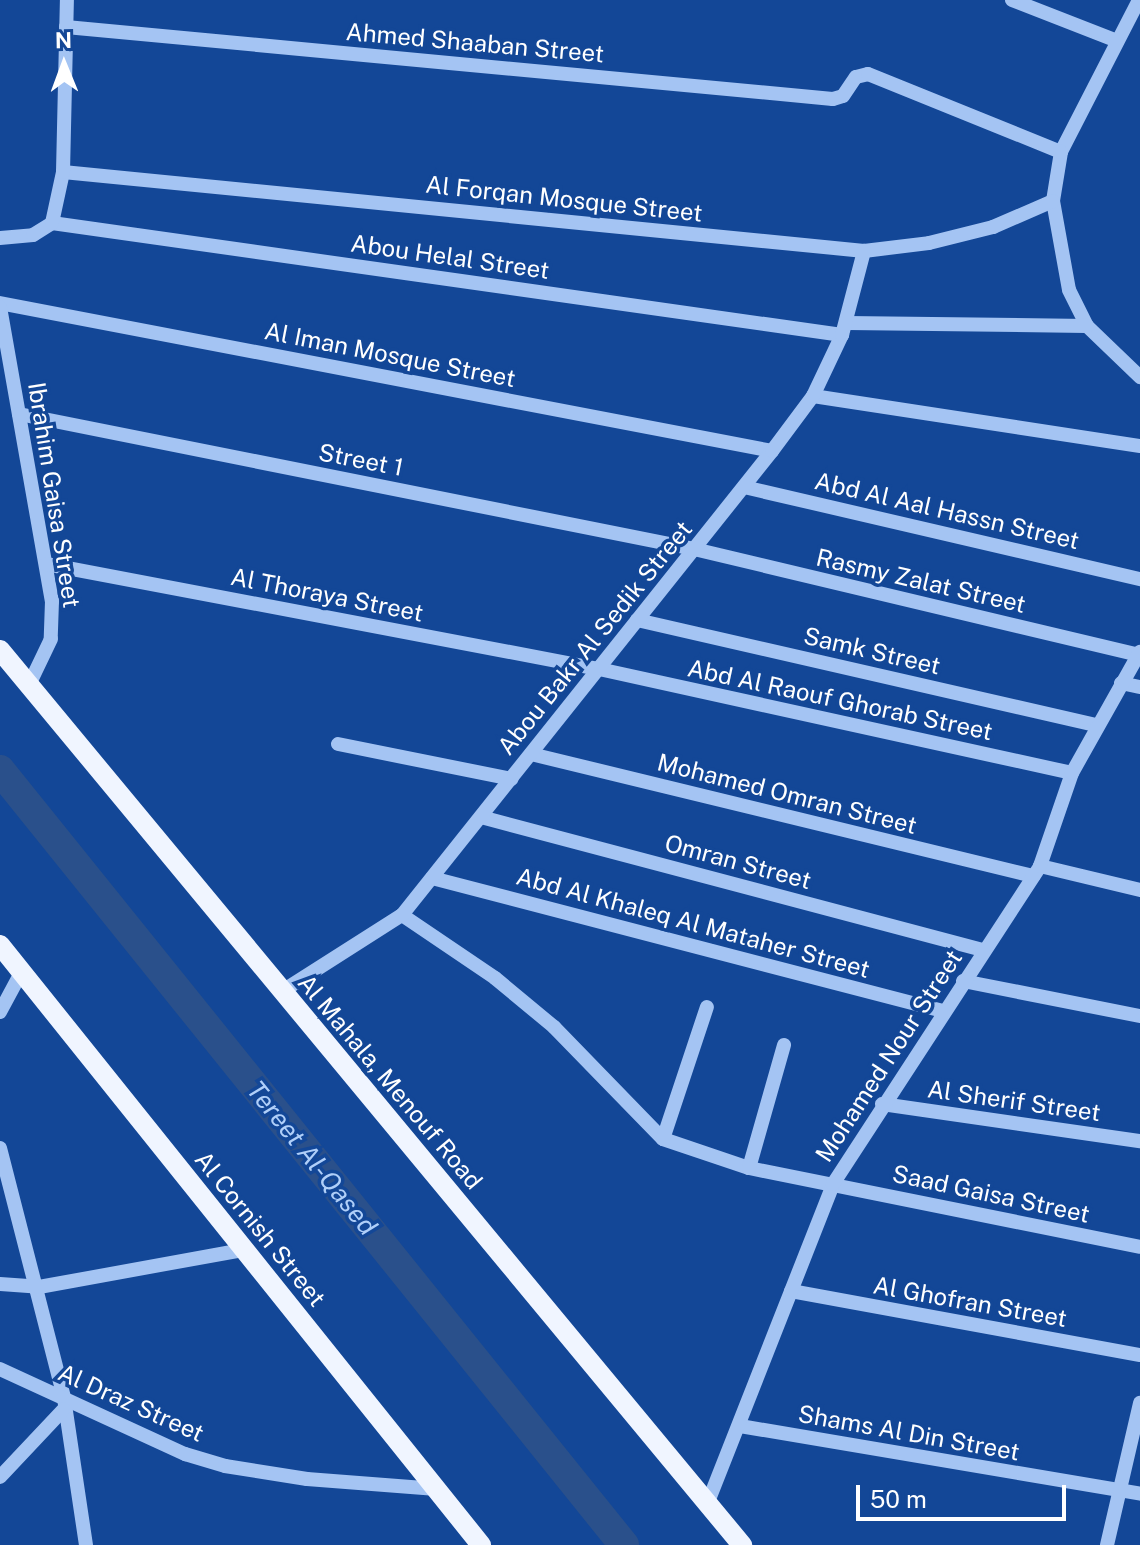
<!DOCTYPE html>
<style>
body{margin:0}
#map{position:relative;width:1140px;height:1545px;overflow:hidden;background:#134797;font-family:"Public Sans",sans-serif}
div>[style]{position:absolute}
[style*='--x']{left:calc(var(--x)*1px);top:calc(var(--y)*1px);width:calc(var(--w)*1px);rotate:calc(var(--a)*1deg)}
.canal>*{height:30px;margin:-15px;padding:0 15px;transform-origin:15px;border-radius:15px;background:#2a508b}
.minor>*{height:14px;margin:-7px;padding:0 7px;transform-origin:7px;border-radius:7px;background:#a4c4f3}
.major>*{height:20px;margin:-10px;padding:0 10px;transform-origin:10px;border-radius:10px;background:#f0f5ff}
span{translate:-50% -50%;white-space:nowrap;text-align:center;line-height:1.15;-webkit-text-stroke:7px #134797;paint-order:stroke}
.street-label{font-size:24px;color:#fff}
.water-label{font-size:26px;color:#b0cff9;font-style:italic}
.north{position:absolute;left:24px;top:24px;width:80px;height:80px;-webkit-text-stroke:6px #134797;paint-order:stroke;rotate:359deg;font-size:22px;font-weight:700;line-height:32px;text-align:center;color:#fff}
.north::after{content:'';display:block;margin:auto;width:28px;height:36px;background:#fff;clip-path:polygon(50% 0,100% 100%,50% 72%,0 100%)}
.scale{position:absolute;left:856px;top:1485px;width:210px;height:36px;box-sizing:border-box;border:4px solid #fff;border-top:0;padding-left:10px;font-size:24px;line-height:28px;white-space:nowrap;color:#fff;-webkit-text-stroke:6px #134797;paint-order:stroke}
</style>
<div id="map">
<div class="canal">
<div style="--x:0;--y:770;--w:995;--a:51.16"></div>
</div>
<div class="minor">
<div style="--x:1012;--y:0;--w:113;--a:21.3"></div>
<div style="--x:1139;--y:0;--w:171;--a:117.2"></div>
<div style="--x:1061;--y:152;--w:50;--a:99.3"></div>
<div style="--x:1053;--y:201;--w:90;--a:79.8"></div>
<div style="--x:1069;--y:290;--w:40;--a:63.4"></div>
<div style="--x:1087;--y:326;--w:74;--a:43.9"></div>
<div style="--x:66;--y:27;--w:770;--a:5.36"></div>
<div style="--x:833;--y:99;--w:10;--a:-17"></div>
<div style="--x:843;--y:96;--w:23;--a:-56"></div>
<div style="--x:856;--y:77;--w:12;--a:-14"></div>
<div style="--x:868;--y:74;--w:208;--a:22"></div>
<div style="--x:63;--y:172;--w:805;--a:5.63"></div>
<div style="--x:864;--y:251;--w:65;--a:-7"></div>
<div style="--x:929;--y:243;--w:66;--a:-14"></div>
<div style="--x:993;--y:227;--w:65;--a:-23.4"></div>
<div style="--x:52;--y:223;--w:798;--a:8.07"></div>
<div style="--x:0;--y:238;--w:33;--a:-5"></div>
<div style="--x:33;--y:235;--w:22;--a:-32"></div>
<div style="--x:52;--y:223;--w:52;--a:-77.8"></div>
<div style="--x:63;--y:172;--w:172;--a:-88.7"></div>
<div style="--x:0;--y:303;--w:786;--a:10.85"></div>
<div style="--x:0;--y:307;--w:299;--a:80"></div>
<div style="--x:52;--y:601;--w:38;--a:92"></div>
<div style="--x:51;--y:639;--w:51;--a:115.6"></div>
<div style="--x:847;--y:323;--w:240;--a:0.7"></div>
<div style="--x:813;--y:396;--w:331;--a:8.7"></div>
<div style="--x:19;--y:414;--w:688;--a:11.31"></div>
<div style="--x:694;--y:549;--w:456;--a:13.4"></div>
<div style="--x:744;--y:487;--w:407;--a:13.1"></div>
<div style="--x:46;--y:564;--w:563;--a:10.75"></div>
<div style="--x:599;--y:669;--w:484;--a:12.4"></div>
<div style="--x:637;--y:620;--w:471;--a:12.9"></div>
<div style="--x:1121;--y:683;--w:19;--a:12"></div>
<div style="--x:338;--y:744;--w:177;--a:11.4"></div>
<div style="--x:531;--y:754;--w:517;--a:13.66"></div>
<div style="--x:481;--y:817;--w:519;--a:14.84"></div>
<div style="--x:1040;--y:866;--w:103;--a:13.5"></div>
<div style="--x:432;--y:878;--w:528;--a:14.59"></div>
<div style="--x:402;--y:915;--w:112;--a:34.1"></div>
<div style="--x:495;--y:978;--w:77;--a:39.7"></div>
<div style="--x:554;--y:1027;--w:156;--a:45.8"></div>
<div style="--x:663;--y:1139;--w:91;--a:18.6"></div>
<div style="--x:749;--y:1168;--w:399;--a:11.4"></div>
<div style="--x:963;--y:981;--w:180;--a:11.2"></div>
<div style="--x:281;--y:992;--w:143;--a:-32.5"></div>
<div style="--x:402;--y:915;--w:593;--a:-51.43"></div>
<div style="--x:772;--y:451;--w:69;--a:-53.3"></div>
<div style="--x:813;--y:396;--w:68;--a:-64.6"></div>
<div style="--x:842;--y:335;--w:87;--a:-75.3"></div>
<div style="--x:0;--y:1012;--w:47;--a:-61.8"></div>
<div style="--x:882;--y:1104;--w:261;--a:8.2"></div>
<div style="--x:663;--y:1139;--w:139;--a:-71.6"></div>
<div style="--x:0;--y:1148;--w:258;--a:75.6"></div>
<div style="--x:64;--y:1398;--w:149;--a:81.5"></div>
<div style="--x:749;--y:1168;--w:128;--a:-74.1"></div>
<div style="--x:0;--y:1284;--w:39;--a:4"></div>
<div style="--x:39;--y:1287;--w:207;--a:-10.3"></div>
<div style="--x:791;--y:1291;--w:355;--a:10.4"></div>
<div style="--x:0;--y:1369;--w:204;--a:24.7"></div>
<div style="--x:185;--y:1454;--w:42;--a:16.7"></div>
<div style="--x:225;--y:1466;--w:83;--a:9"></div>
<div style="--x:307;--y:1479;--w:130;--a:4.4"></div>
<div style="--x:740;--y:1426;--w:406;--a:9.6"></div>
<div style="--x:0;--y:1477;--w:93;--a:-46.7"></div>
<div style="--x:708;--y:1502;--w:342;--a:-68.5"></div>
<div style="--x:833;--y:1184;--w:379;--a:-56.9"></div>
<div style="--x:1040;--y:866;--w:98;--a:-71"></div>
<div style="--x:1072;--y:773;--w:139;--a:-60.7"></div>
<div style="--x:1107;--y:1545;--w:146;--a:-76.9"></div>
</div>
<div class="major">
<div style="--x:0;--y:650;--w:1163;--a:50.34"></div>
<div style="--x:0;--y:945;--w:769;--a:51.28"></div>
</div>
<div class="street-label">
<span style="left:475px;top:43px;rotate:5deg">Ahmed Shaaban Street</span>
<span style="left:564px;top:199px;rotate:6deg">Al Forqan Mosque Street</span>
<span style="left:450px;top:257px;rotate:8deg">Abou Helal Street</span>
<span style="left:390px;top:355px;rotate:11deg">Al Iman Mosque Street</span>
<span style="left:361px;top:460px;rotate:11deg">Street 1</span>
<span style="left:54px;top:495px;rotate:81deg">Ibrahim Gaisa Street</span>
<span style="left:947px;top:511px;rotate:13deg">Abd Al Aal Hassn Street</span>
<span style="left:921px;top:581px;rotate:13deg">Rasmy Zalat Street</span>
<span style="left:327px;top:595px;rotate:11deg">Al Thoraya Street</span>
<span style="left:595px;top:638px;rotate:-51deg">Abou Bakr Al Sedik Street</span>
<span style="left:872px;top:651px;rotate:13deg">Samk Street</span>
<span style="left:840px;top:700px;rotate:12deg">Abd Al Raouf Ghorab Street</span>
<span style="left:787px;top:794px;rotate:14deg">Mohamed Omran Street</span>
<span style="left:738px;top:862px;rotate:15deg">Omran Street</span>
<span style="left:693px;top:923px;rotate:15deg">Abd Al Khaleq Al Mataher Street</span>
<span style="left:889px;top:1056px;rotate:-57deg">Mohamed Nour Street</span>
<span style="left:390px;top:1082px;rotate:50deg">Al Mahala, Menouf Road</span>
<span style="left:1014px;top:1101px;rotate:8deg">Al Sherif Street</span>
<span style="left:991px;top:1194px;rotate:12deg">Saad Gaisa Street</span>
<span style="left:260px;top:1229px;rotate:51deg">Al Cornish Street</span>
<span style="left:970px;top:1302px;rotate:10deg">Al Ghofran Street</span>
<span style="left:131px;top:1403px;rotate:24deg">Al Draz Street</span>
<span style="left:909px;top:1433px;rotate:10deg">Shams Al Din Street</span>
</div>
<div class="water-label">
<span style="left:312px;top:1158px;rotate:51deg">Tereet Al-Qased</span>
</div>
<div class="north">N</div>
<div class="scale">50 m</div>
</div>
